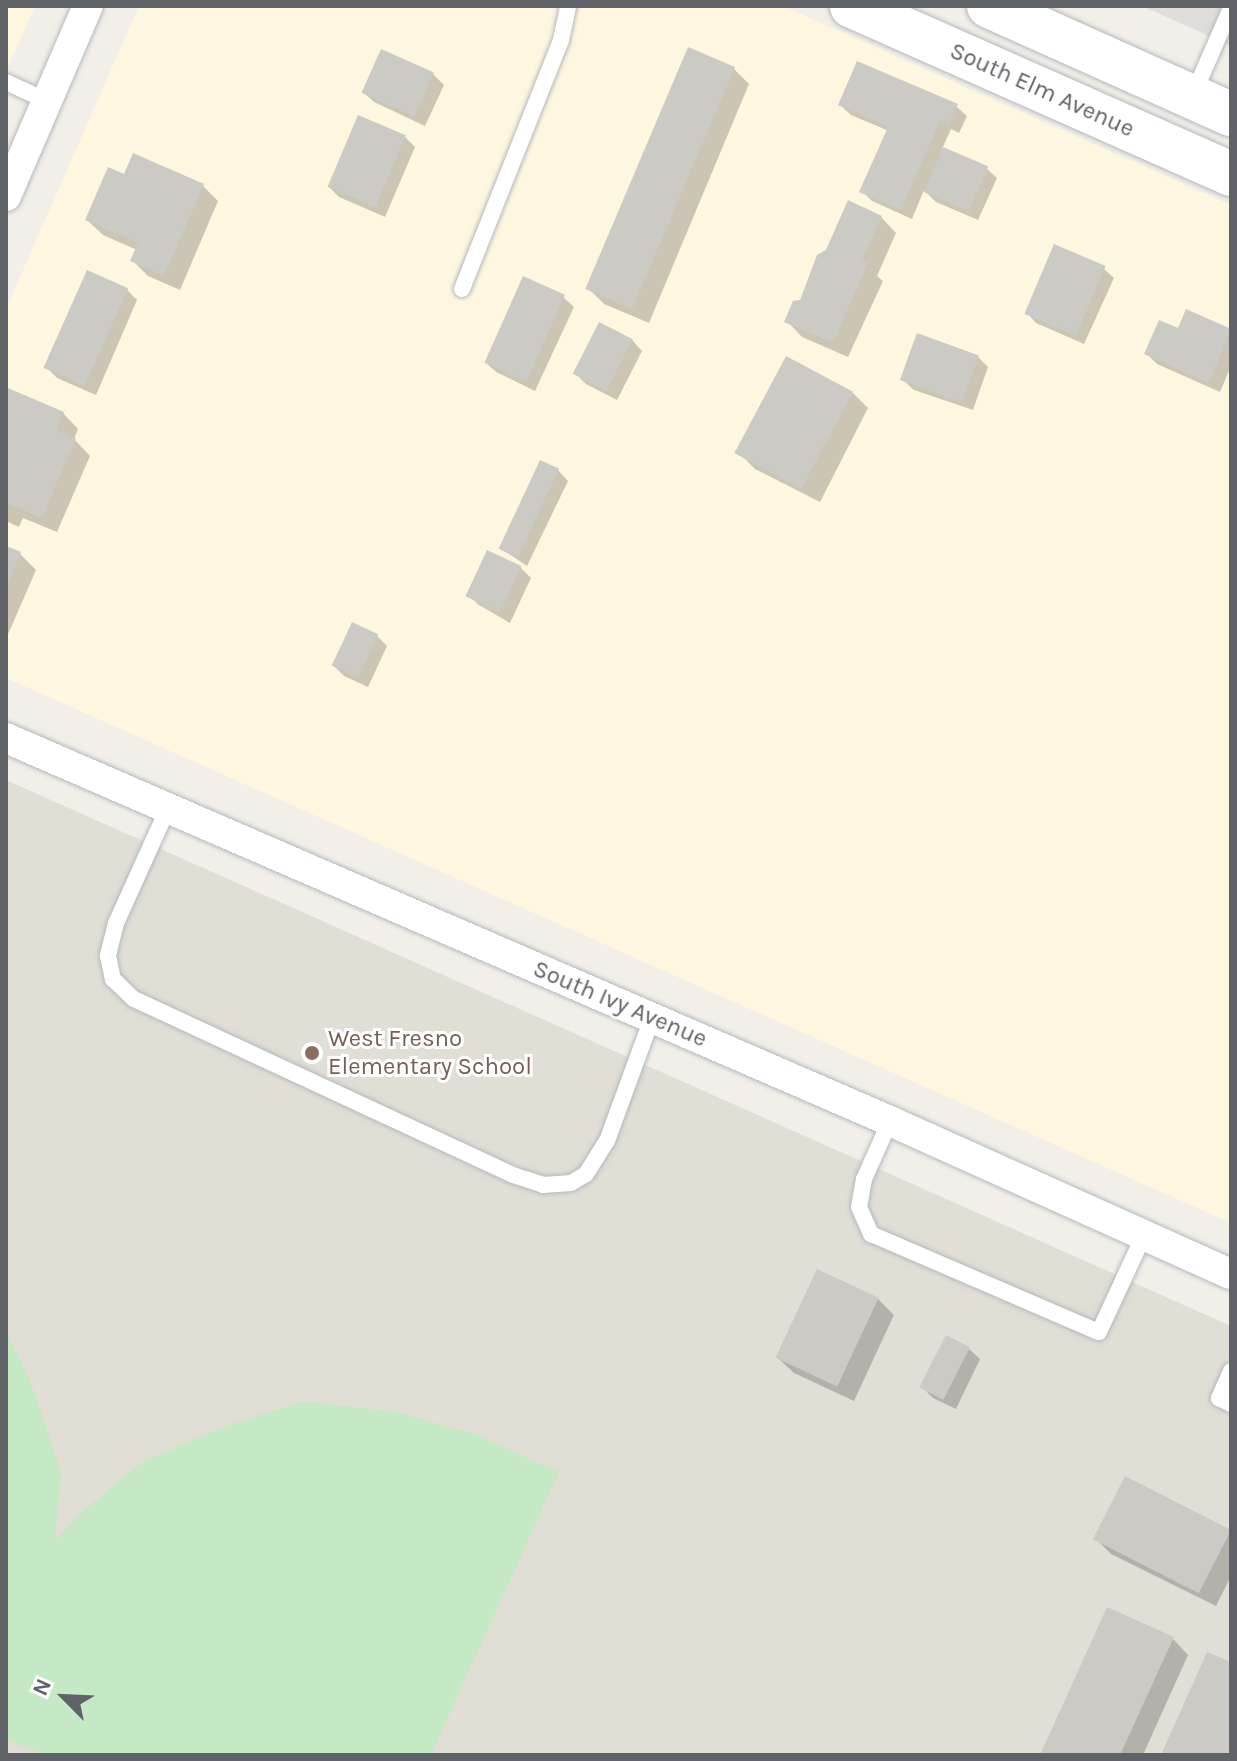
<!DOCTYPE html>
<style>
body{margin:0}
#map{position:relative;width:1237px;height:1761px;overflow:hidden;background:#f1efe8;font-family:Karla,sans-serif}
div>[style]{position:absolute}
[style*='--x']{left:calc(var(--x)*1px);top:calc(var(--y)*1px);width:calc(var(--w)*1px);rotate:calc(var(--a)*1deg)}
.commercial>*{inset:0;background:#fef7e0}
.industrial>*{inset:0;background:#e0deda}
.education>*{inset:0;background:#e1ded6}
.green>*{inset:0;background:#c5e8c5}
.shadow>*{inset:0;background:#0003}
.building>*{inset:0;background:#cccac5;transform-origin:0 0}
.roads{filter:drop-shadow(0 0 2px #b5b8bc) drop-shadow(0 0 2px #b5b8bc)}
.lane>*{height:16px;margin:-8px;padding:0 8px;transform-origin:8px;border-radius:8px;background:#fff}
.street>*{height:30px;margin:-15px;padding:0 15px;transform-origin:15px;border-radius:15px;background:#fff}
.secondary>*{height:44px;margin:-22px;padding:0 22px;transform-origin:22px;border-radius:22px;background:#fff}
.dots>*{width:22px;height:22px;translate:-50% -50%;box-sizing:border-box;border:4px solid #fff;border-radius:50%}
span{translate:-50% -50%;white-space:nowrap;text-align:center;line-height:1.15;-webkit-text-stroke:6px #fff;paint-order:stroke}
.street-label{font-size:24px;color:#5f6368}
.education-label{font-size:24px;color:#785e54}
.left{translate:0 -50%;text-align:left}
.frame{position:absolute;inset:0;border:8px solid #5f6368;pointer-events:none}
.north{position:absolute;left:24px;top:1657px;width:80px;height:80px;-webkit-text-stroke:6px #fff;paint-order:stroke;rotate:294deg;font-size:22px;font-weight:700;line-height:32px;text-align:center;color:#5f6368}
.north::after{content:'';display:block;margin:auto;width:28px;height:36px;background:#5f6368;clip-path:polygon(50% 0,100% 100%,50% 72%,0 100%)}
</style>
<div id="map">
<div class="commercial">
<div style="clip-path:polygon(6px 6px,35px 6px,6px 71px)"></div>
<div style="clip-path:polygon(139px 6px,783px 6px,1231px 205px,1231px 1223px,6px 678px,6px 309px)"></div>
</div>
<div class="industrial">
<div style="clip-path:polygon(1142px 6px,1231px 6px,1231px 46px,1220px 41px)"></div>
</div>
<div class="education">
<div style="clip-path:polygon(6px 780px,1231px 1326px,1231px 1755px,6px 1755px)"></div>
</div>
<div class="green">
<div style="clip-path:polygon(6px 1330px,35px 1393px,61px 1472px,55px 1541px,77px 1516px,142px 1462px,225px 1426px,304px 1401px,396px 1412px,475px 1434px,559px 1472px,431px 1755px,43px 1755px,6px 1739px)"></div>
</div>
<div class="shadow">
<div style="clip-path:polygon(733px 68px,749px 84px,649px 323px,604px 304px,589px 289px)"></div>
<div style="clip-path:polygon(433px 74px,444px 85px,425px 126px,374px 102px,363px 92px)"></div>
<div style="clip-path:polygon(840px 105px,956px 106px,967px 116px,959px 133px,951px 129px,942px 149px,986px 168px,997px 178px,978px 220px,936px 202px,924px 190px,912px 219px,872px 201px,862px 191px,889px 131px,851px 115px)"></div>
<div style="clip-path:polygon(405px 137px,415px 147px,385px 217px,339px 197px,329px 187px)"></div>
<div style="clip-path:polygon(125px 177px,203px 186px,218px 201px,180px 290px,148px 276px,132px 260px,137px 250px,103px 235px,87px 220px)"></div>
<div style="clip-path:polygon(881px 217px,896px 233px,877px 276px,883px 281px,848px 357px,802px 337px,787px 321px)"></div>
<div style="clip-path:polygon(1103px 268px,1114px 278px,1084px 344px,1036px 323px,1026px 312px)"></div>
<div style="clip-path:polygon(127px 290px,137px 300px,96px 395px,57px 378px,47px 368px)"></div>
<div style="clip-path:polygon(563px 297px,574px 307px,535px 391px,496px 372px,485px 362px)"></div>
<div style="clip-path:polygon(1187px 312px,1231px 331px,1231px 366px,1220px 392px,1157px 364px,1147px 354px,1179px 331px)"></div>
<div style="clip-path:polygon(632px 340px,642px 351px,617px 400px,586px 384px,576px 374px)"></div>
<div style="clip-path:polygon(978px 357px,988px 367px,973px 410px,914px 390px,903px 380px)"></div>
<div style="clip-path:polygon(9px 390px,63px 413px,78px 429px,74px 439px,90px 456px,57px 532px,23px 518px,19px 527px,6px 521px)"></div>
<div style="clip-path:polygon(852px 392px,868px 408px,820px 502px,755px 469px,739px 453px)"></div>
<div style="clip-path:polygon(558px 470px,568px 481px,527px 566px,500px 548px)"></div>
<div style="clip-path:polygon(6px 548px,20px 554px,36px 570px,6px 639px)"></div>
<div style="clip-path:polygon(519px 566px,531px 578px,510px 623px,479px 605px,468px 595px)"></div>
<div style="clip-path:polygon(377px 636px,387px 646px,368px 687px,344px 676px,334px 666px)"></div>
<div style="clip-path:polygon(878px 1299px,894px 1315px,854px 1401px,794px 1373px,778px 1358px)"></div>
<div style="clip-path:polygon(947px 1338px,969px 1349px,980px 1359px,956px 1409px,933px 1398px,923px 1388px)"></div>
<div style="clip-path:polygon(1126px 1479px,1231px 1532px,1231px 1576px,1216px 1606px,1111px 1554px,1096px 1539px)"></div>
<div style="clip-path:polygon(1173px 1639px,1188px 1655px,1143px 1755px,1042px 1755px)"></div>
</div>
<div class="building">
<div style="left:688px;top:47px;width:51px;height:263px;rotate:23deg"></div>
<div style="left:381px;top:49px;width:58px;height:48px;rotate:24deg"></div>
<div style="clip-path:polygon(857px 61px,958px 104px,949px 124px,940px 121px,901px 210px,859px 192px,888px 127px,838px 105px)"></div>
<div style="left:358px;top:115px;width:52px;height:78px;rotate:23deg"></div>
<div style="left:943px;top:147px;width:49px;height:49px;rotate:23deg"></div>
<div style="clip-path:polygon(133px 153px,204px 184px,164px 276px,130px 261px,138px 243px,85px 220px,108px 167px,124px 174px)"></div>
<div style="clip-path:polygon(848px 200px,882px 216px,862px 261px,868px 263px,833px 343px,784px 322px,793px 301px,800px 300px,817px 255px,826px 250px)"></div>
<div style="left:1054px;top:244px;width:56px;height:76px;rotate:23deg"></div>
<div style="left:87px;top:270px;width:45px;height:107px;rotate:24deg"></div>
<div style="left:523px;top:276px;width:46px;height:95px;rotate:24deg"></div>
<div style="clip-path:polygon(1186px 309px,1231px 329px,1209px 383px,1144px 354px,1159px 320px,1178px 328px)"></div>
<div style="left:599px;top:322px;width:38px;height:58px;rotate:27deg"></div>
<div style="left:917px;top:333px;width:66px;height:50px;rotate:20deg"></div>
<div style="left:786px;top:356px;width:76px;height:110px;rotate:28deg"></div>
<div style="clip-path:polygon(8px 388px,64px 412px,56px 430px,76px 438px,42px 518px,6px 503px)"></div>
<div style="left:540px;top:460px;width:21px;height:98px;rotate:25deg"></div>
<div style="clip-path:polygon(6px 546px,21px 552px,6px 588px)"></div>
<div style="left:487px;top:550px;width:38px;height:51px;rotate:25deg"></div>
<div style="left:352px;top:622px;width:29px;height:48px;rotate:25deg"></div>
<div style="left:817px;top:1269px;width:68px;height:98px;rotate:25deg"></div>
<div style="left:946px;top:1335px;width:27px;height:59px;rotate:27deg"></div>
<div style="left:1125px;top:1476px;width:119px;height:71px;rotate:27deg"></div>
<div style="clip-path:polygon(1107px 1607px,1174px 1637px,1120px 1755px,1040px 1755px)"></div>
<div style="clip-path:polygon(1207px 1652px,1231px 1662px,1231px 1755px,1161px 1755px)"></div>
</div>
<div class="roads">
<div class="lane">
<div style="--x:6;--y:82;--w:45;--a:24.9"></div>
<div style="--x:1193;--y:95;--w:95;--a:-66.4"></div>
<div style="--x:462;--y:289;--w:268;--a:-68.3"></div>
<div style="--x:561;--y:40;--w:35;--a:-78"></div>
<div style="--x:168;--y:808;--w:126;--a:114.3"></div>
<div style="--x:116;--y:923;--w:34;--a:104"></div>
<div style="--x:108;--y:956;--w:24;--a:78"></div>
<div style="--x:113;--y:979;--w:29;--a:44"></div>
<div style="--x:134;--y:999;--w:418;--a:24.9"></div>
<div style="--x:513;--y:1175;--w:32;--a:18"></div>
<div style="--x:543;--y:1185;--w:28;--a:-4"></div>
<div style="--x:571;--y:1183;--w:17;--a:-31"></div>
<div style="--x:586;--y:1174;--w:39;--a:-58"></div>
<div style="--x:607;--y:1141;--w:131;--a:-69.9"></div>
<div style="--x:890;--y:1121;--w:64;--a:114.1"></div>
<div style="--x:864;--y:1179;--w:28;--a:100"></div>
<div style="--x:859;--y:1207;--w:30;--a:66"></div>
<div style="--x:871;--y:1234;--w:248;--a:23.3"></div>
<div style="--x:1099;--y:1332;--w:107;--a:-65.1"></div>
<div style="--x:1231;--y:1371;--w:30;--a:114"></div>
<div style="--x:1219;--y:1398;--w:13;--a:27"></div>
</div>
<div class="street">
<div style="--x:6;--y:196;--w:207;--a:-66.7"></div>
<div style="--x:6;--y:738;--w:963;--a:23.43"></div>
<div style="--x:890;--y:1121;--w:374;--a:24.2"></div>
</div>
<div class="secondary">
<div style="--x:852;--y:6;--w:415;--a:23.9"></div>
<div style="--x:989;--y:6;--w:265;--a:24.1"></div>
</div>
</div>
<div class="dots">
<div style="left:312px;top:1053px;background:#8d6e63"></div>
</div>
<div class="street-label">
<span style="left:1042px;top:90px;rotate:24deg">South Elm Avenue</span>
<span style="left:620px;top:1004px;rotate:23deg">South Ivy Avenue</span>
</div>
<div class="education-label">
<span class="left" style="left:328px;top:1053px">West Fresno<br>Elementary School</span>
</div>
<div class="frame"></div>
<div class="north">N</div>
</div>
